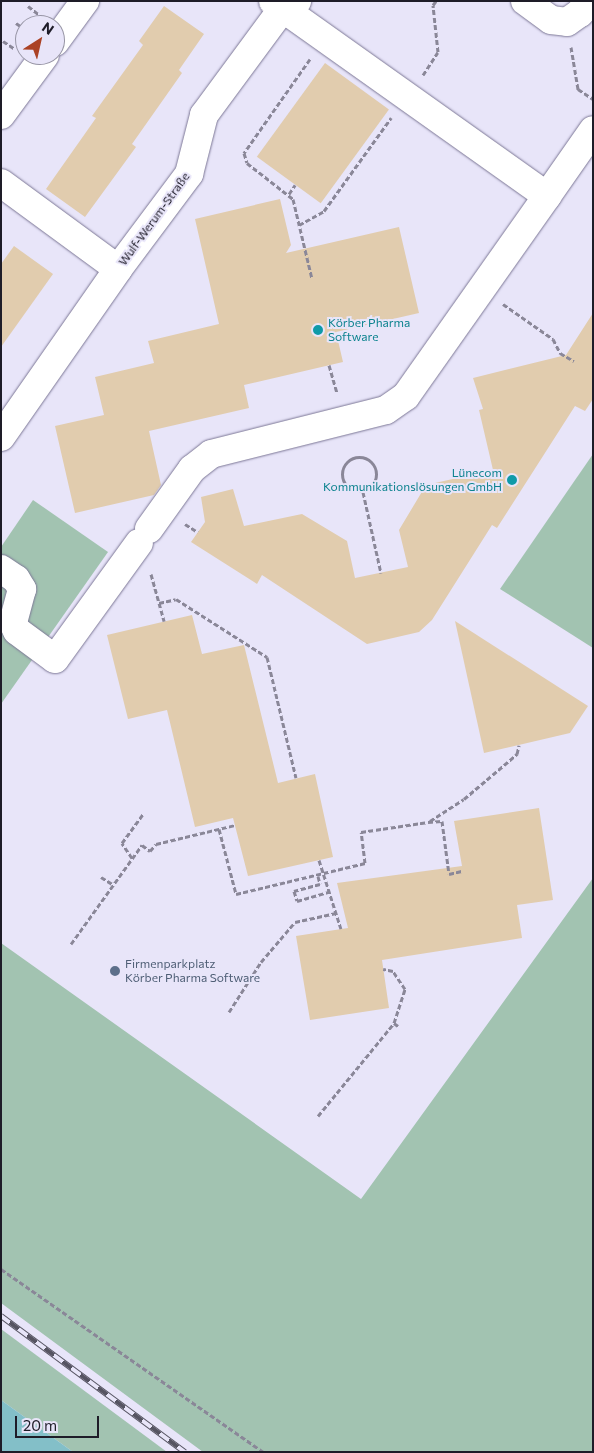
<!DOCTYPE html>
<meta charset="utf-8">
<style>
body{margin:0}
#map{position:relative;width:594px;height:1453px;overflow:hidden;background:#e8e5f9;font-family:Commissioner,sans-serif}
div>[style]{position:absolute}
[style*='--x']{left:calc(var(--x)*1px);top:calc(var(--y)*1px);width:calc(var(--w)*1px);rotate:calc(var(--a)*1deg)}
.green>*{inset:0;background:#a2c3b1}
.water>*{inset:0;background:#83bfc8}
.building>*{inset:0;background:#e1ccae;transform-origin:0 0}
.path>*{height:3px;margin-top:-1.5px;transform-origin:0;background:repeating-linear-gradient(90deg,#8a8798 0 5px,transparent 0 7.5px)}
.path>.ring{margin:-1.5px;padding:0;box-sizing:content-box;background:none;border:3px solid #8a8798;border-radius:50%}
.roads{filter:drop-shadow(0 0 1px #7c7796) drop-shadow(0 0 1px #7c7796)}
.minor>*{height:28px;margin:-14px;padding:0 14px;transform-origin:14px;border-radius:14px;background:#fff}
.rail>*{height:5.5px;margin-top:-2.75px;transform-origin:0;background:repeating-linear-gradient(90deg,#e8e5f9 0 11px,#565462 0 22px);box-sizing:border-box;border-block:1px solid #565462}
.dots>*{width:14px;height:14px;translate:-50% -50%;box-sizing:border-box;border:2px solid #e8e5f9;border-radius:50%}
span{translate:-50% -50%;white-space:nowrap;text-align:center;line-height:1.15;-webkit-text-stroke:4px #e8e5f9;paint-order:stroke}
.street-label{font-size:12px;color:#1e1c28}
.culture-label{font-size:12px;color:#0d838f}
.left{translate:0 -50%;text-align:left}
.right{translate:-100% -50%;text-align:right}
.service-label{font-size:12px;color:#4e5e75}
.frame{position:absolute;inset:0;border:2px solid #1e1c28;pointer-events:none}
.north{position:absolute;left:15px;top:15px;width:50px;height:50px;box-sizing:border-box;background:#e8e5f9;border:1px solid #9795a5;border-radius:50%;rotate:35deg;font-size:14px;font-weight:700;line-height:20px;text-align:center;color:#1e1c28}
.north::after{content:'';display:block;margin:auto;width:18px;height:22px;background:#ab4225;clip-path:polygon(50% 0,100% 100%,50% 72%,0 100%)}
.scale{position:absolute;left:15px;top:1416px;width:84px;height:22px;box-sizing:border-box;border:2px solid #1e1c28;border-top:0;padding-left:6px;font-size:15px;line-height:18px;white-space:nowrap;color:#1e1c28;-webkit-text-stroke:4px #e8e5f9;paint-order:stroke}
</style>
<div id="map">
<div class="green">
<div style="clip-path:polygon(593px 454px,593px 648px,500px 589px)"></div>
<div style="clip-path:polygon(33px 500px,108px 552px,1px 704px,1px 547px)"></div>
<div style="clip-path:polygon(593px 878px,593px 1452px,203px 1452px,1px 1303px,1px 943px,361px 1199px)"></div>
<div style="clip-path:polygon(1px 1329px,167px 1452px,73px 1452px,1px 1400px)"></div>
</div>
<div class="water">
<div style="clip-path:polygon(1px 1400px,73px 1452px,1px 1452px)"></div>
</div>
<div class="building">
<div style="clip-path:polygon(164px 6px,204px 34px,179px 70px,182px 73px,132px 144px,136px 147px,85px 217px,46px 189px,96px 118px,92px 116px,143px 45px,139px 41px)"></div>
<div style="left:325px;top:63px;width:79px;height:116px;rotate:36deg"></div>
<div style="clip-path:polygon(280px 199px,291px 245px,286px 253px,399px 227px,419px 313px,336px 332px,343px 362px,244px 385px,249px 408px,149px 431px,161px 485px,154px 495px,75px 513px,55px 426px,104px 415px,95px 377px,154px 363px,148px 341px,219px 324px,195px 219px)"></div>
<div style="clip-path:polygon(14px 246px,53px 274px,1px 347px,1px 264px)"></div>
<div style="clip-path:polygon(593px 313px,593px 399px,585px 411px,575px 406px,497px 528px,492px 525px,432px 620px,419px 632px,367px 644px,262px 575px,257px 584px,191px 542px,205px 522px,201px 497px,233px 489px,244px 526px,302px 514px,347px 541px,355px 578px,408px 567px,399px 530px,426px 485px,493px 470px,479px 410px,483px 409px,473px 378px,566px 355px)"></div>
<div style="clip-path:polygon(192px 615px,202px 654px,244px 645px,278px 783px,315px 774px,333px 857px,248px 876px,233px 818px,195px 827px,167px 710px,128px 719px,107px 635px)"></div>
<div style="clip-path:polygon(455px 621px,588px 706px,570px 733px,484px 753px)"></div>
<div style="clip-path:polygon(539px 808px,553px 900px,517px 905px,522px 938px,382px 960px,389px 1008px,310px 1020px,296px 936px,348px 928px,337px 883px,462px 866px,454px 821px)"></div>
</div>
<div class="path">
<div style="--x:28;--y:6;--w:16;--a:38"></div>
<div style="--x:16;--y:23;--w:11;--a:34"></div>
<div style="--x:3;--y:41;--w:14;--a:34"></div>
<div style="--x:571;--y:47;--w:43;--a:80.5"></div>
<div style="--x:578;--y:89;--w:18;--a:34"></div>
<div style="--x:310;--y:59;--w:115;--a:125.1"></div>
<div style="--x:244;--y:153;--w:10;--a:73"></div>
<div style="--x:247;--y:163;--w:58;--a:38"></div>
<div style="--x:293;--y:199;--w:82;--a:76.6"></div>
<div style="--x:423;--y:75;--w:27;--a:-57"></div>
<div style="--x:438;--y:52;--w:47;--a:-96.1"></div>
<div style="--x:433;--y:5;--w:5;--a:-53"></div>
<div style="--x:289;--y:194;--w:11;--a:-56"></div>
<div style="--x:299;--y:225;--w:29;--a:-29"></div>
<div style="--x:324;--y:211;--w:115;--a:-54.2"></div>
<div style="--x:503;--y:304;--w:61;--a:35"></div>
<div style="--x:553;--y:339;--w:16;--a:63"></div>
<div style="--x:560;--y:353;--w:16;--a:30"></div>
<div style="--x:329;--y:365;--w:29;--a:74"></div>
<div class="ring" style="left:342px;top:457px;width:31px;height:31px"></div>
<div style="--x:363;--y:492;--w:83;--a:77.5"></div>
<div style="--x:185;--y:524;--w:15;--a:32"></div>
<div style="--x:151;--y:574;--w:49;--a:74.5"></div>
<div style="--x:159;--y:603;--w:17;--a:-13"></div>
<div style="--x:176;--y:599;--w:108;--a:32.5"></div>
<div style="--x:267;--y:657;--w:124;--a:76.5"></div>
<div style="--x:430;--y:821;--w:40;--a:-32.9"></div>
<div style="--x:464;--y:799;--w:70;--a:-40.3"></div>
<div style="--x:517;--y:754;--w:9;--a:-77"></div>
<div style="--x:219;--y:829;--w:67;--a:75.3"></div>
<div style="--x:236;--y:894;--w:133;--a:-13.5"></div>
<div style="--x:365;--y:863;--w:31;--a:-97"></div>
<div style="--x:361;--y:832;--w:68;--a:-8.5"></div>
<div style="--x:428;--y:822;--w:14;--a:-4"></div>
<div style="--x:442;--y:821;--w:53;--a:82.5"></div>
<div style="--x:449;--y:874;--w:13;--a:-13"></div>
<div style="--x:132;--y:858;--w:18;--a:-124"></div>
<div style="--x:122;--y:843;--w:36;--a:-54"></div>
<div style="--x:319;--y:860;--w:72;--a:72.3"></div>
<div style="--x:318;--y:876;--w:8;--a:76"></div>
<div style="--x:320;--y:884;--w:27;--a:165"></div>
<div style="--x:294;--y:891;--w:10;--a:73"></div>
<div style="--x:297;--y:901;--w:33;--a:-16"></div>
<div style="--x:101;--y:877;--w:13;--a:32"></div>
<div style="--x:71;--y:944;--w:122;--a:-54.4"></div>
<div style="--x:142;--y:845;--w:10;--a:37"></div>
<div style="--x:150;--y:851;--w:9;--a:-49"></div>
<div style="--x:156;--y:844;--w:81;--a:-13.5"></div>
<div style="--x:229;--y:1012;--w:59;--a:-57.4"></div>
<div style="--x:261;--y:962;--w:52;--a:-49.6"></div>
<div style="--x:295;--y:922;--w:42;--a:-12.4"></div>
<div style="--x:394;--y:1023;--w:5;--a:37"></div>
<div style="--x:318;--y:1116;--w:120;--a:-50.7"></div>
<div style="--x:394;--y:1023;--w:36;--a:-72"></div>
<div style="--x:405;--y:989;--w:22;--a:-124"></div>
<div style="--x:393;--y:971;--w:10;--a:-169"></div>
<div style="--x:1;--y:1269;--w:320;--a:34.9"></div>
</div>
<div class="roads">
<div class="minor">
<div style="--x:525;--y:1;--w:32;--a:36"></div>
<div style="--x:551;--y:20;--w:16;--a:7"></div>
<div style="--x:567;--y:22;--w:16;--a:-35"></div>
<div style="--x:580;--y:13;--w:15;--a:-53"></div>
<div style="--x:55;--y:42;--w:51;--a:-53.8"></div>
<div style="--x:1;--y:115;--w:74;--a:-53.7"></div>
<div style="--x:1;--y:183;--w:145;--a:36.3"></div>
<div style="--x:547;--y:196;--w:80;--a:-55.1"></div>
<div style="--x:1;--y:437;--w:205;--a:-55.1"></div>
<div style="--x:118;--y:269;--w:119;--a:-53.2"></div>
<div style="--x:189;--y:174;--w:61;--a:-75.7"></div>
<div style="--x:204;--y:115;--w:133;--a:-53.6"></div>
<div style="--x:283;--y:8;--w:16;--a:-27"></div>
<div style="--x:149;--y:529;--w:74;--a:-54.4"></div>
<div style="--x:192;--y:469;--w:24;--a:-38"></div>
<div style="--x:211;--y:454;--w:180;--a:-14.1"></div>
<div style="--x:386;--y:410;--w:24;--a:-35"></div>
<div style="--x:406;--y:396;--w:245;--a:-54.8"></div>
<div style="--x:547;--y:196;--w:336;--a:-144.6"></div>
<div style="--x:1;--y:569;--w:18;--a:34"></div>
<div style="--x:16;--y:579;--w:12;--a:59"></div>
<div style="--x:22;--y:589;--w:35;--a:105"></div>
<div style="--x:13;--y:623;--w:9;--a:63"></div>
<div style="--x:17;--y:631;--w:47;--a:36.4"></div>
<div style="--x:55;--y:659;--w:143;--a:-54.1"></div>
</div>
</div>
<div class="rail">
<div style="--x:1;--y:1316;--w:229;--a:36.5"></div>
</div>
<div class="dots">
<div style="left:318px;top:330px;background:#0f9aa8"></div>
<div style="left:512px;top:480px;background:#0f9aa8"></div>
<div style="left:115px;top:971px;background:#5c6f8a"></div>
</div>
<div class="street-label">
<span style="left:154px;top:219px;rotate:-54deg">Wulf-Werum-Straße</span>
</div>
<div class="culture-label">
<span class="left" style="left:328px;top:330px">Körber Pharma<br>Software</span>
<span class="right" style="left:502px;top:480px">Lünecom<br>Kommunikationslösungen GmbH</span>
</div>
<div class="service-label">
<span class="left" style="left:125px;top:971px">Firmenparkplatz<br>Körber Pharma Software</span>
</div>
<div class="frame"></div>
<div class="north">N</div>
<div class="scale">20 m</div>
</div>
